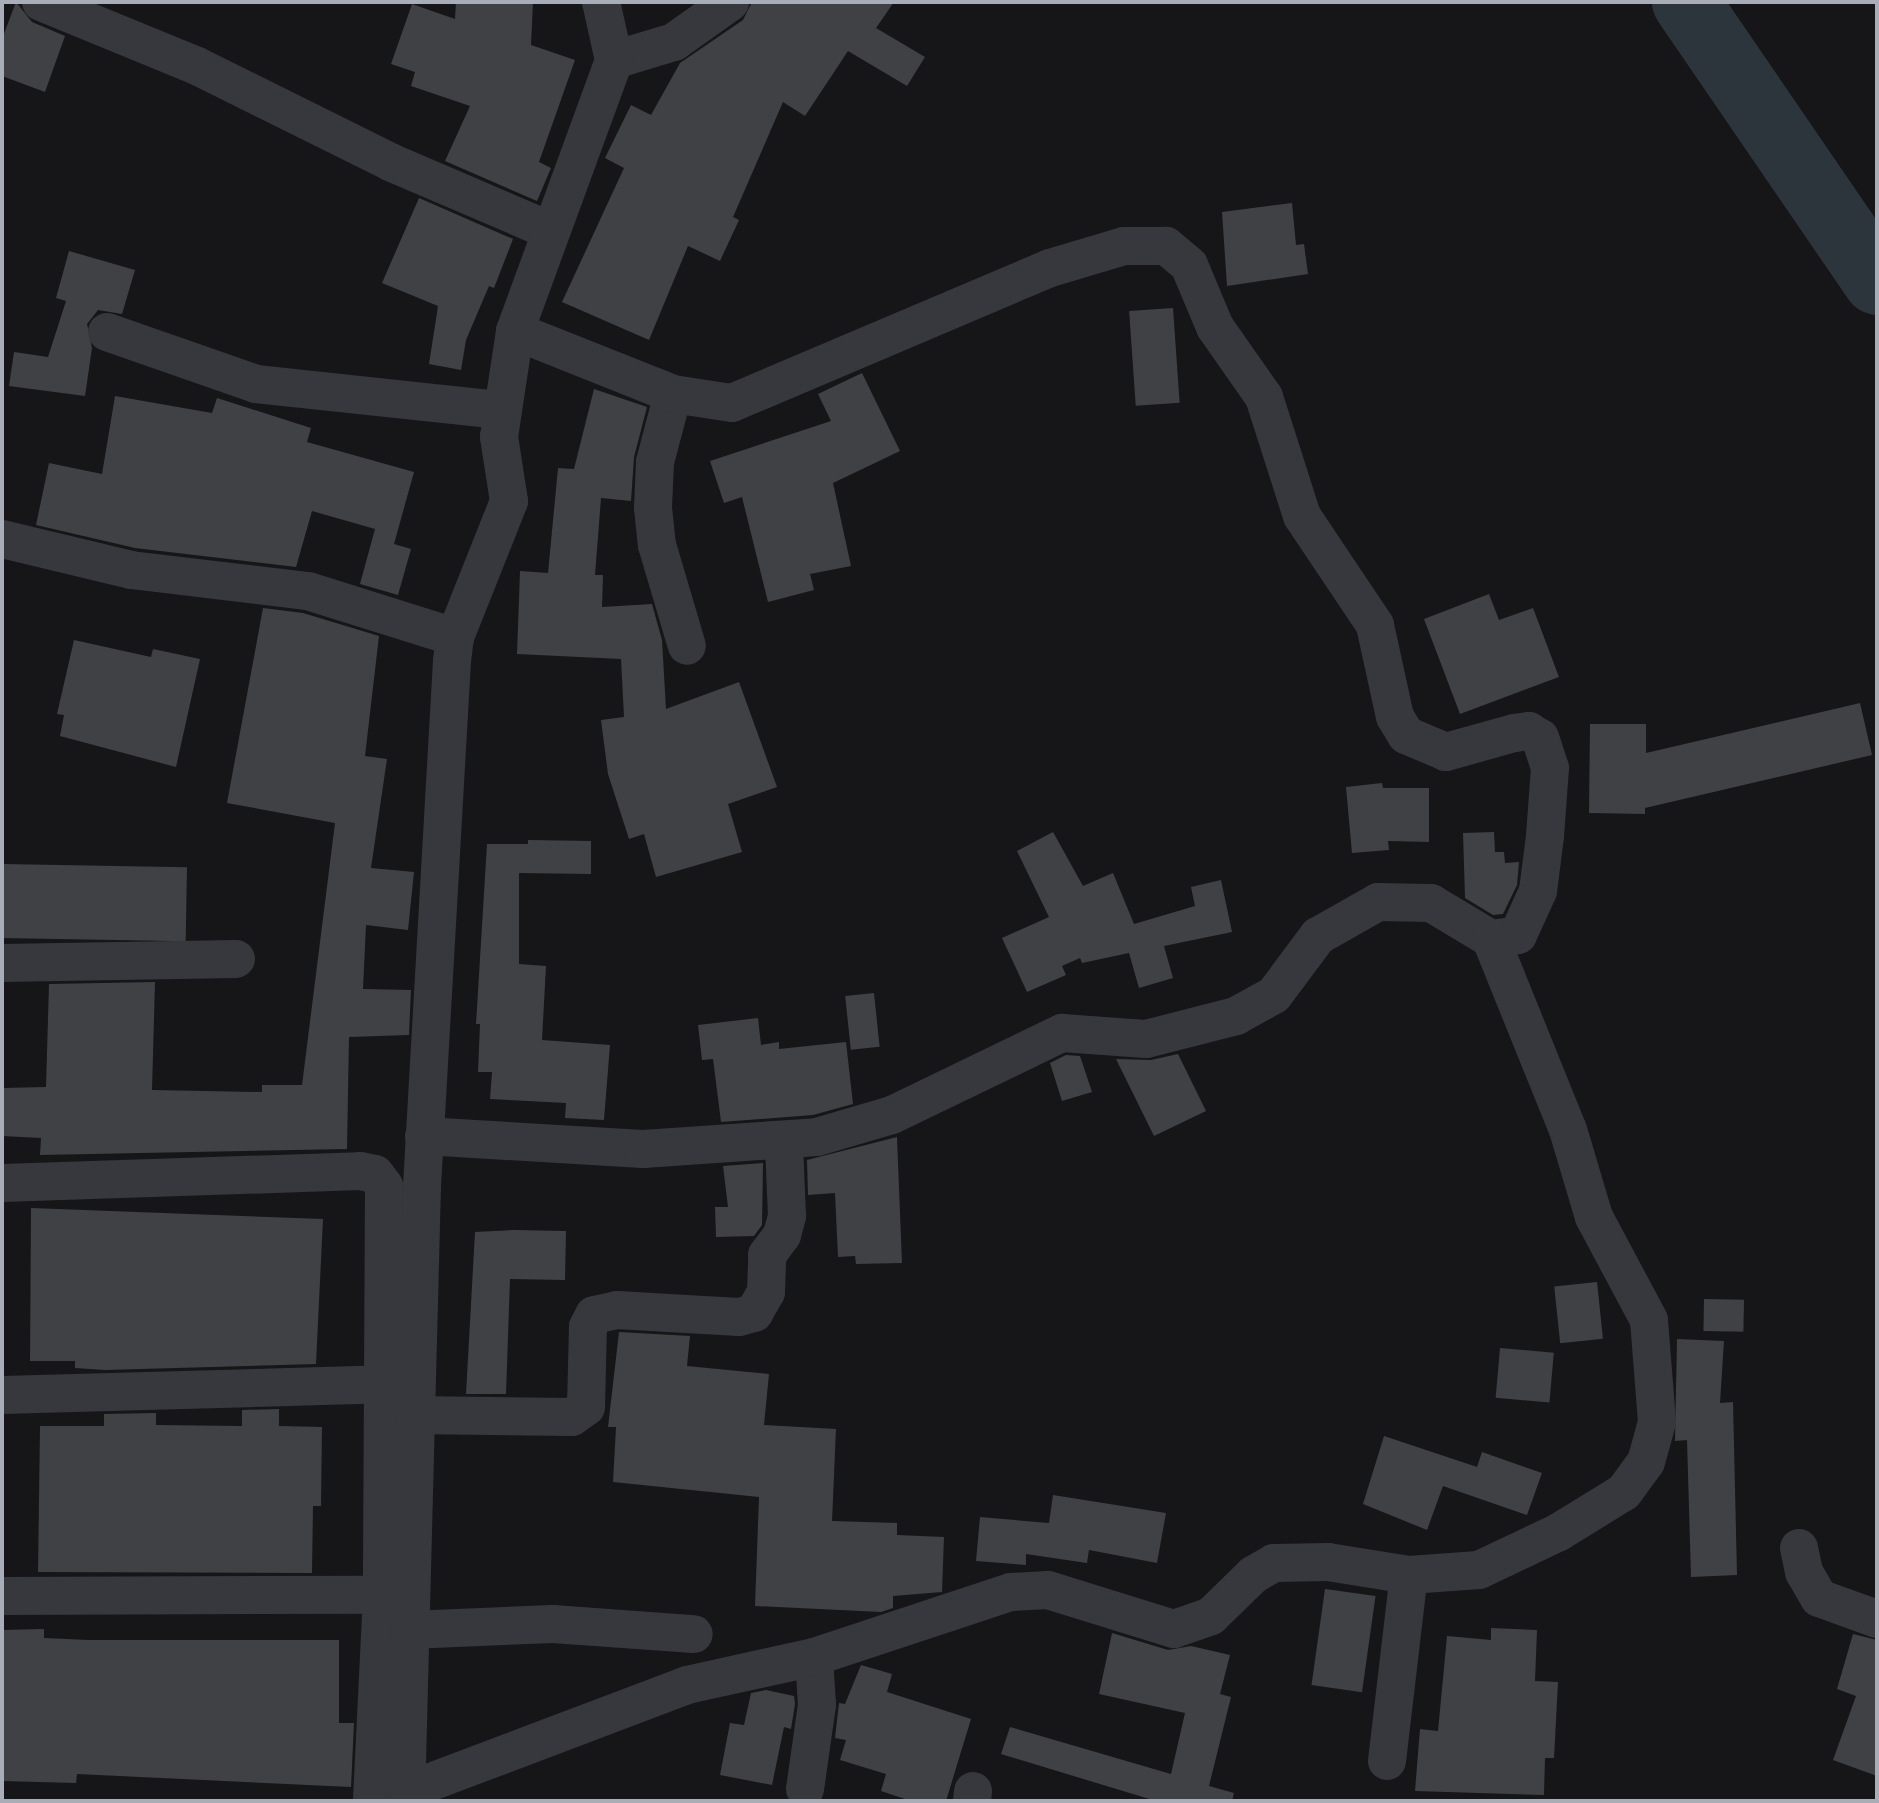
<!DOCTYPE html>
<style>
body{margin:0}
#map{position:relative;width:1879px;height:1803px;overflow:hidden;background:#161618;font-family:"Alegreya Sans",sans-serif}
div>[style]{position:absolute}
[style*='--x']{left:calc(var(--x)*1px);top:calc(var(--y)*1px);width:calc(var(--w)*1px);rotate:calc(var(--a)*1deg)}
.river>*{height:68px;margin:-34px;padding:0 34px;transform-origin:34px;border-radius:34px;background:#2c353c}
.building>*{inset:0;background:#404145;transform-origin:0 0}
.minor>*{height:38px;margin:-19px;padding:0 19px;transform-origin:19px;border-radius:19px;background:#37383d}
span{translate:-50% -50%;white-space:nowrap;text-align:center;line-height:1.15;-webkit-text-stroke:7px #111113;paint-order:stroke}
.frame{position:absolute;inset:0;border:4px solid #a8adb8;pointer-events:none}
</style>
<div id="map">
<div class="river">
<div style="--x:1686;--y:2;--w:338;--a:55.6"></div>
</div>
<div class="building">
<div style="clip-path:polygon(16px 2px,32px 22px,65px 36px,45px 92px,2px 76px,2px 39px)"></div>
<div style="clip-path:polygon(456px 2px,533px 2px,531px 45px,575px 60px,539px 162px,551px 168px,537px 201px,445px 161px,470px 106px,411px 86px,415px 72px,391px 64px,412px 4px,455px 19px)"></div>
<div style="clip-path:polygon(752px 2px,894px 2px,876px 28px,925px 57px,907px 86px,848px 51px,805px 116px,783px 102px,733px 217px,739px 220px,720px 261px,688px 246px,649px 340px,562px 302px,624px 168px,605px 158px,631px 105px,651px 115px,680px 63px,743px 20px)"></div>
<div style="clip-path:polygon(419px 198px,513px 239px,494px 288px,489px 286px,466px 340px,461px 370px,429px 364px,438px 306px,382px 283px)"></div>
<div style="clip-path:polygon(1292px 203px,1296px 245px,1304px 244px,1308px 274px,1227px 286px,1222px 212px)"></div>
<div style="clip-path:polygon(69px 251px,135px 270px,122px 314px,98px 310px,87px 324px,92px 348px,85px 396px,9px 386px,14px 352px,48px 357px,66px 301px,56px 298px)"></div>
<div style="left:1173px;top:308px;width:95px;height:44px;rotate:86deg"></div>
<div style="clip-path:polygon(862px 373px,900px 451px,833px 483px,851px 566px,810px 574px,814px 590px,768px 602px,742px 497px,724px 503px,710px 461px,831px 421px,818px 394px)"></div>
<div style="clip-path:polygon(594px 389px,647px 407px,634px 457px,631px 501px,601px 498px,595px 575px,603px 575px,602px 607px,652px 604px,662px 640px,666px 709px,739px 682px,777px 787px,728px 804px,742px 852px,656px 877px,644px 834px,629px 839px,608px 774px,601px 720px,624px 717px,621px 659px,517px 654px,520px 571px,548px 573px,558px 468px,574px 469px)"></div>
<div style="clip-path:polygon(115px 396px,212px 413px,217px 398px,311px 428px,307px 442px,414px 472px,394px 544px,411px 549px,398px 595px,360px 584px,375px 529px,312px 511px,296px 567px,135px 548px,36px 525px,49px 463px,102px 474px)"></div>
<div style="clip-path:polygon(1489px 594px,1499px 620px,1533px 608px,1559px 677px,1460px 714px,1424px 619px)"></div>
<div style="clip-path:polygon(263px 608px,303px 613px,379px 636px,365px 756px,387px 759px,371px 868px,414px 872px,408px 930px,366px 925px,363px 989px,411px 990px,409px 1035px,349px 1037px,347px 1149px,40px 1155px,41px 1138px,2px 1136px,2px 1088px,46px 1087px,49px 984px,155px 982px,152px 1090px,262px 1092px,262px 1085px,302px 1085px,335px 823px,227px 803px)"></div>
<div style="clip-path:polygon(74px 640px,151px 657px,153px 649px,200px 659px,176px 767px,60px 736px,64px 715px,57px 714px)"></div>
<div style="clip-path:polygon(1860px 703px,1872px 755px,1645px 808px,1645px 814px,1589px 813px,1590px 724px,1646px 724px,1646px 753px)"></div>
<div style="clip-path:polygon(1382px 783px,1383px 788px,1429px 788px,1429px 842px,1388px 841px,1389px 850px,1352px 853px,1346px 787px)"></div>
<div style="clip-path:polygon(1053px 832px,1083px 886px,1113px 873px,1134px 924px,1195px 906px,1191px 887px,1221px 880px,1232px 932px,1164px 946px,1173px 978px,1139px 988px,1129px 953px,1082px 963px,1080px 958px,1062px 966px,1066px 975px,1027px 992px,1002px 938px,1049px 917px,1017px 851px)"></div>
<div style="clip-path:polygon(1494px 832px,1495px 852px,1504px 852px,1505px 863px,1519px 862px,1517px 885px,1503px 914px,1493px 915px,1465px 898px,1463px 833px)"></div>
<div style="clip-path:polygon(528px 840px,591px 841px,591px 874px,519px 873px,519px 964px,546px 966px,542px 1040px,610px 1045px,604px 1120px,565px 1118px,566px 1103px,490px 1099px,492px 1072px,478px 1072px,480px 1024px,476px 1024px,487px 844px,528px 844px)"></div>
<div style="left:2px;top:864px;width:185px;height:74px;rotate:1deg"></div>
<div style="left:874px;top:993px;width:54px;height:29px;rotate:84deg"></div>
<div style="clip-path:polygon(758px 1018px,761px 1045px,779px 1042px,779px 1049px,846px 1042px,853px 1104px,813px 1115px,721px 1122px,713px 1059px,702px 1060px,698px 1025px)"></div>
<div style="clip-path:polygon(1178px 1054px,1206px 1111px,1154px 1136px,1116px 1059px,1151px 1060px)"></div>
<div style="clip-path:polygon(1066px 1055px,1080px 1056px,1092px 1092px,1062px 1101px,1050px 1063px)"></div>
<div style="clip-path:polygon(897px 1137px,902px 1263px,856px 1264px,855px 1256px,838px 1257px,835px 1193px,808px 1195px,807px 1160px)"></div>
<div style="clip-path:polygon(763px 1163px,762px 1225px,754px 1236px,716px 1237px,715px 1207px,728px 1207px,723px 1166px)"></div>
<div style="clip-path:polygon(31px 1208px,323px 1219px,316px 1364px,105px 1370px,75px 1368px,75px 1361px,30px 1361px)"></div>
<div style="clip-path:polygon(514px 1230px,566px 1231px,565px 1280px,510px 1279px,506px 1394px,466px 1394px,475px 1232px)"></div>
<div style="left:1597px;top:1282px;width:57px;height:43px;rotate:84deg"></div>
<div style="left:1704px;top:1299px;width:40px;height:32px;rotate:1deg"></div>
<div style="clip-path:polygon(619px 1332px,690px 1336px,687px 1366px,769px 1374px,764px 1425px,836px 1429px,832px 1521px,897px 1523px,897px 1535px,944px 1537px,942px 1592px,893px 1596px,893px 1608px,881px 1612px,755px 1606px,759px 1497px,613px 1482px,616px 1427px,608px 1427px)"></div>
<div style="clip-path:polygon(1677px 1339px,1724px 1341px,1720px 1403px,1733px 1402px,1737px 1575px,1691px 1577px,1687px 1440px,1675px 1441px)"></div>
<div style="left:1500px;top:1348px;width:54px;height:50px;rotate:5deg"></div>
<div style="clip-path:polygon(279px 1409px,279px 1426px,322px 1427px,321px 1506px,313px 1506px,312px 1573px,38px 1572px,40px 1426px,104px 1426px,104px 1414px,156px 1413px,156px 1425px,242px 1426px,242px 1410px)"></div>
<div style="clip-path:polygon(1384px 1436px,1477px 1467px,1482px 1452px,1542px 1473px,1527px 1515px,1443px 1486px,1427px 1530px,1363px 1504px)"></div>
<div style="clip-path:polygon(1053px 1495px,1166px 1513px,1157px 1563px,1089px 1550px,1087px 1563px,1026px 1554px,1026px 1565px,976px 1561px,980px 1517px,1049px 1523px)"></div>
<div style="left:1325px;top:1589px;width:51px;height:97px;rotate:8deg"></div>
<div style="clip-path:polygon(1491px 1628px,1537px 1630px,1535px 1681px,1558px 1682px,1554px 1758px,1545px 1758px,1544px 1795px,1415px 1791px,1420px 1729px,1438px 1731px,1447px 1636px,1491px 1640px)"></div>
<div style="clip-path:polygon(44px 1629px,44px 1638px,89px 1640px,339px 1640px,339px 1723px,354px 1723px,351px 1787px,77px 1774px,76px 1783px,2px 1781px,2px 1630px)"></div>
<div style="clip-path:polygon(1112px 1633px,1168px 1650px,1191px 1646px,1230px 1655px,1220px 1694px,1231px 1697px,1209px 1786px,1234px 1793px,1232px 1801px,1156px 1801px,1001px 1754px,1010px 1727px,1171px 1774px,1185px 1713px,1099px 1694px)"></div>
<div style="clip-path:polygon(1853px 1634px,1877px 1640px,1877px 1776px,1833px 1760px,1856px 1696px,1837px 1689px)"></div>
<div style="clip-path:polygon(861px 1665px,892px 1674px,887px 1692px,971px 1719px,946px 1801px,911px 1801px,881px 1791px,886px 1774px,840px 1760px,846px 1740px,835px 1738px,839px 1703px,845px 1704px)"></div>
<div style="clip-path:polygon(766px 1690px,794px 1696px,795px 1704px,791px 1729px,784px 1727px,772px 1785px,720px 1775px,730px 1723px,744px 1725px,751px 1693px)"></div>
</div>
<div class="minor">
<div style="--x:41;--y:2;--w:169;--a:22.3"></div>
<div style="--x:197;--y:66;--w:216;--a:26.4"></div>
<div style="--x:390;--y:162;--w:175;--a:23.2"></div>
<div style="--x:614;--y:60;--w:63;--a:-16.7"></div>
<div style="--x:674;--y:42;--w:69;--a:-35.5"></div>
<div style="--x:107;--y:332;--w:158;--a:19.2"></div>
<div style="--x:256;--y:384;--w:246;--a:6.1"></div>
<div style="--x:673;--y:394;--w:70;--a:104.8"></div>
<div style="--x:655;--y:462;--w:46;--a:92.5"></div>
<div style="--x:653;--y:508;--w:37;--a:84"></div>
<div style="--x:657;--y:545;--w:105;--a:73.5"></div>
<div style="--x:2;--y:539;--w:133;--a:13.5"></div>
<div style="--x:131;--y:570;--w:178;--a:6.8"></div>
<div style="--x:308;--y:591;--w:154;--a:17.4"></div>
<div style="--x:2;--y:963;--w:234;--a:-1"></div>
<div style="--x:424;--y:1136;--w:219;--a:3.4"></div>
<div style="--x:643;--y:1149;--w:174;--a:-3.9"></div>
<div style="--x:817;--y:1137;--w:78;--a:-16.3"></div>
<div style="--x:892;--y:1115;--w:189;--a:-25.8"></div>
<div style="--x:1062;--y:1033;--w:84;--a:4.1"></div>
<div style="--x:1146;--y:1039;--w:93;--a:-14.3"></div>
<div style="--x:1236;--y:1016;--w:43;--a:-28.9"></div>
<div style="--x:1274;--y:995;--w:74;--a:-53.3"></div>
<div style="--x:1318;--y:936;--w:69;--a:-29.5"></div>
<div style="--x:1378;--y:902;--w:53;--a:1.1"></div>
<div style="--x:1431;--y:903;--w:70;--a:31"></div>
<div style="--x:1491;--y:939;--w:27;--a:-8"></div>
<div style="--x:1518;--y:935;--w:48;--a:-65.6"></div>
<div style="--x:1538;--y:891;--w:55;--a:-82.7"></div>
<div style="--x:1545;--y:836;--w:68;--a:-85.8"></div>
<div style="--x:1550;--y:768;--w:32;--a:-108"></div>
<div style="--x:1540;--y:738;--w:13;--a:-148"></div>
<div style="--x:1529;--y:731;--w:15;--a:172"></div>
<div style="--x:1514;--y:733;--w:71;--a:164.4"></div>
<div style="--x:1446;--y:752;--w:43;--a:-157"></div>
<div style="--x:1406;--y:735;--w:21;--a:-121"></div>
<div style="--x:1395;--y:717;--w:94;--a:-102.3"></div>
<div style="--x:1375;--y:625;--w:131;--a:-123.8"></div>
<div style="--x:1302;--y:516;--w:125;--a:-107.7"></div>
<div style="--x:1264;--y:397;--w:85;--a:-125"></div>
<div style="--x:1215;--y:327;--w:67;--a:-112.8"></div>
<div style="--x:1189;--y:265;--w:30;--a:-140"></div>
<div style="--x:1166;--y:246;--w:42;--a:180"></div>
<div style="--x:1124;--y:246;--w:77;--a:163.4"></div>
<div style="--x:1050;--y:268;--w:345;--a:157"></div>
<div style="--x:732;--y:403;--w:60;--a:-171.3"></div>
<div style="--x:673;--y:394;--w:170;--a:-158.3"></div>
<div style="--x:2;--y:1183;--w:358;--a:-1.9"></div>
<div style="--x:360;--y:1171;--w:15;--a:11"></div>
<div style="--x:375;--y:1174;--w:15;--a:53"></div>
<div style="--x:384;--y:1186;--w:409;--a:90.3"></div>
<div style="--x:382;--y:1595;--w:206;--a:92.8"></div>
<div style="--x:2;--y:1395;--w:382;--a:-1.6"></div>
<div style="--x:413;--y:1415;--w:159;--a:0.7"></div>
<div style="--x:572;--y:1417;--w:17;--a:-36"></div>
<div style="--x:586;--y:1407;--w:80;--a:-88.6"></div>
<div style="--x:588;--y:1327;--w:13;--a:-63"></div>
<div style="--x:594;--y:1315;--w:24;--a:-12"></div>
<div style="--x:617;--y:1310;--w:122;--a:3.3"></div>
<div style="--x:739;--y:1317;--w:16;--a:-15"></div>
<div style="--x:754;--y:1313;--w:24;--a:-60"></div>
<div style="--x:766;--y:1292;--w:37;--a:-88"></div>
<div style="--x:767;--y:1255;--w:25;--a:-53"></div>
<div style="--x:782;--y:1235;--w:20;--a:-75"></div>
<div style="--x:787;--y:1216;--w:73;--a:-92.4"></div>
<div style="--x:1799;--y:1548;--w:25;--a:78"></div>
<div style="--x:1804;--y:1572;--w:30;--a:60"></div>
<div style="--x:1819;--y:1598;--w:62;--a:19.9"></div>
<div style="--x:2;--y:1596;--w:380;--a:-0.2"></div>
<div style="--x:409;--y:1630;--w:144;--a:-2.4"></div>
<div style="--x:553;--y:1624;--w:141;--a:4.1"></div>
<div style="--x:1387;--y:1761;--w:187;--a:-83.3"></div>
<div style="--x:805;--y:1789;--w:85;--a:-81.9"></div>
<div style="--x:817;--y:1705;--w:48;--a:-93.6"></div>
<div style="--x:407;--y:1791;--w:299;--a:-20.7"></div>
<div style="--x:687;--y:1685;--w:130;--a:-12.4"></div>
<div style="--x:814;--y:1657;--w:207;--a:-18.3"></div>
<div style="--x:1011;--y:1592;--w:37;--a:-3"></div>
<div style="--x:1048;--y:1590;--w:132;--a:17.2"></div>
<div style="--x:1174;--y:1629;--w:39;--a:-19"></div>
<div style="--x:1211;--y:1616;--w:59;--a:-44.3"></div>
<div style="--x:1253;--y:1575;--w:24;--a:-30"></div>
<div style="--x:1274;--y:1563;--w:54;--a:-1.1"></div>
<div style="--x:1328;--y:1562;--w:82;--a:9.1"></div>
<div style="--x:1409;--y:1575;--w:70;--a:-4.1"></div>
<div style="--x:1479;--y:1570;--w:89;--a:-25.4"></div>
<div style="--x:1559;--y:1532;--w:76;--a:-31.6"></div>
<div style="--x:1624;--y:1492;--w:37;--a:-54"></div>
<div style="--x:1646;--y:1462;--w:41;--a:-74.6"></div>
<div style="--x:1657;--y:1422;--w:102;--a:-94.5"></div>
<div style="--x:1649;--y:1320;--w:117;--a:-118.1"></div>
<div style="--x:1594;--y:1217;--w:91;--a:-106.6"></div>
<div style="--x:1568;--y:1130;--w:206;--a:-112"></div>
<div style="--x:406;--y:1801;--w:615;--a:-88.51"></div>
<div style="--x:422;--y:1186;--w:526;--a:-86.73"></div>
<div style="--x:452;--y:661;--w:24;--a:-83"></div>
<div style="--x:455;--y:637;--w:146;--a:-68.3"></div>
<div style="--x:509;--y:501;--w:65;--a:-98.9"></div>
<div style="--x:499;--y:437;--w:107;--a:-81.4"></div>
<div style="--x:515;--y:331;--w:289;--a:-69.9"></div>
<div style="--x:614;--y:60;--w:59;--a:-102.6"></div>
<div style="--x:972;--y:1801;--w:10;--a:-84"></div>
</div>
<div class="frame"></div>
</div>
